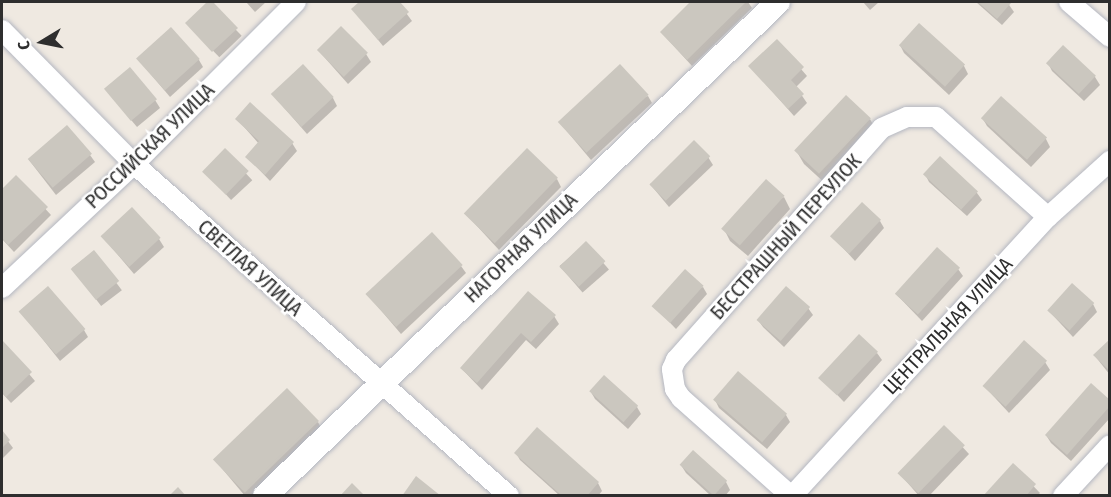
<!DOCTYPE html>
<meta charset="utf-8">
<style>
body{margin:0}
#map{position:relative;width:1111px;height:497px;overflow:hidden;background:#efe9e1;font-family:"Fira Sans Condensed",sans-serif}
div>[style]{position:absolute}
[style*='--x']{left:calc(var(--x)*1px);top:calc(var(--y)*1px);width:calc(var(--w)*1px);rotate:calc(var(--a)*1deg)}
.shadow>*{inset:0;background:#0003;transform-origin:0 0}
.building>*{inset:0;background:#cbc7bf;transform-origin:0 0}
.roads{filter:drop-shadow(0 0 2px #b4b7c1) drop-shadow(0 0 2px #b4b7c1)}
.minor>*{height:20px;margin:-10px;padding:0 10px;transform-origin:10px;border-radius:10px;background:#fff}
.tertiary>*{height:24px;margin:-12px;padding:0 12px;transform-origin:12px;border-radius:12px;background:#fff}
span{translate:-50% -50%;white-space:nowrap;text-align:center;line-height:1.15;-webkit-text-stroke:5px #fff;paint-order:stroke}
.street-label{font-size:20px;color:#2e2e2e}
.frame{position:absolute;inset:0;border:3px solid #2e2e2e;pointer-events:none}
.north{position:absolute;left:12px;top:12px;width:60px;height:60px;-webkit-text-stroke:4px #fff;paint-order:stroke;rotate:260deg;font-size:16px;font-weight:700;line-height:24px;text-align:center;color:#2e2e2e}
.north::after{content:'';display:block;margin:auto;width:21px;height:27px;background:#2e2e2e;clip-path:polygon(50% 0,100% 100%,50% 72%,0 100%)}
</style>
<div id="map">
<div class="shadow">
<div style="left:209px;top:2px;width:47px;height:31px;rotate:46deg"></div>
<div style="clip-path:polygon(246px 2px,266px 2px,255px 12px)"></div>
<div style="clip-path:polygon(361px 2px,398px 2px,412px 21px,383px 46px,353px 9px)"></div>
<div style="clip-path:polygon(692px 2px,748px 2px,752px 8px,692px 66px,661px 32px)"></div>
<div style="clip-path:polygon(863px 2px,879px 2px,870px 10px)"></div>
<div style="clip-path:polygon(976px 2px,1007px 2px,1014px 12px,1002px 25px)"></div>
<div style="clip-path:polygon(777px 41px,807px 76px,796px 87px,807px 103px,794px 116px,750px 66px)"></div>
<div style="clip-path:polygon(900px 45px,964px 66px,968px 74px,949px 95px,904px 53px)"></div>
<div style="clip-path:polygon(1063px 47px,1095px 77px,1100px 85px,1084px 101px,1052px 71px,1048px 63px)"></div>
<div style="clip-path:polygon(318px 50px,366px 54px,371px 62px,348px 84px)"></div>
<div style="clip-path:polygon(138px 59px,199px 60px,203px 67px,170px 97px)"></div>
<div style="clip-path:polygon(273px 95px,333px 98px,337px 106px,307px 134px)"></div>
<div style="clip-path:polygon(111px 96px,155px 100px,160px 108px,137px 127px)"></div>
<div style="clip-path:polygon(648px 96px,652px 103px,591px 160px,560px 123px)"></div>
<div style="clip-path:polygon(1001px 98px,1046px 139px,1050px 147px,1031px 167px,987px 126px,983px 119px)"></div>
<div style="clip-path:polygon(237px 119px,292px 143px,297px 151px,270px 181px,247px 157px,259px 144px)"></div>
<div style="clip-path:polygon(870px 119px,876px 130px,827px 185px,804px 164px,797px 152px)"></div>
<div style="left:225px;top:151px;width:40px;height:29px;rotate:47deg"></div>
<div style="clip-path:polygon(90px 155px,95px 162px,56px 195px,29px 160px)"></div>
<div style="clip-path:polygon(708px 157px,713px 165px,669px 207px,650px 184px)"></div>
<div style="clip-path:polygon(925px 174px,977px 193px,982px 200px,967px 216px,929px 182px)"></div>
<div style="clip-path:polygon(16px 177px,51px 215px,14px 252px,2px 239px,2px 191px)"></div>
<div style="clip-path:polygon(557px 179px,561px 187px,499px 250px,465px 213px)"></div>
<div style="clip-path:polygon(784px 197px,790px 209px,748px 256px,730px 241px,724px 229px)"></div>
<div style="clip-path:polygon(880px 221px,884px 228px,855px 261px,833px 237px)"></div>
<div style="clip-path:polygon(102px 236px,159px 239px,164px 247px,134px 274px)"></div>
<div style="left:586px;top:243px;width:35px;height:35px;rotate:49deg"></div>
<div style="left:93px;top:252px;width:48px;height:26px;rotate:53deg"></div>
<div style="clip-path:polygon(461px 266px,466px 273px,401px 334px,368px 295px)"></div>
<div style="clip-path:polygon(958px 269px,963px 276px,922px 321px,897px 295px)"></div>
<div style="clip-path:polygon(703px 287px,707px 294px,676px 329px,654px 306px)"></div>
<div style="clip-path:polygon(528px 293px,554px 316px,559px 324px,536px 349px,526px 340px,482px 390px,461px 368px)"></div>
<div style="clip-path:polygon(1093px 304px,1097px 312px,1073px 337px,1048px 310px)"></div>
<div style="clip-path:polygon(808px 308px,813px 315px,784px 347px,763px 327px,758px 320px)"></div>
<div style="clip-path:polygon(21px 312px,84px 330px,88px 337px,60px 361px)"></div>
<div style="clip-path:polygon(1110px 341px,1110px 375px,1095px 356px)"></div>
<div style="clip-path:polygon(2px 342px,35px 381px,11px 403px,2px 393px)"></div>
<div style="clip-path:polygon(877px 353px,882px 360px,844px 402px,822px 379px)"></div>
<div style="clip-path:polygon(1045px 362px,1050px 370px,1009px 413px,984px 386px)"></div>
<div style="clip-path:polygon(591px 392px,637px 407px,641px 414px,628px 429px,595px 399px)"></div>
<div style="clip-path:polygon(715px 400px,786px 415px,790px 422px,767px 449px,719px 408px)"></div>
<div style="clip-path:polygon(1110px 402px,1110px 418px,1071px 461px,1051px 443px,1046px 435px)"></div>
<div style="clip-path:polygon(318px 422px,322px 430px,252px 496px,245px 496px,214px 459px)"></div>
<div style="clip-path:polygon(944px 427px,969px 454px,929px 496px,919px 496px,900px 474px)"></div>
<div style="clip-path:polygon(2px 433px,13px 448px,2px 459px)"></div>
<div style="clip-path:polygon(516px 453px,598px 483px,602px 491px,598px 496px,560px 496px,520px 460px)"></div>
<div style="clip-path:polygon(693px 453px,726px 482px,730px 490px,725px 496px,711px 496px,686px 473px,681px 465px)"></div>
<div style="clip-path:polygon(1013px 465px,1040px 493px,1037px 496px,985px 496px)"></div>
</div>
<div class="building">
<div style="clip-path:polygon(207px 2px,213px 2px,238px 28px,212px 52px,185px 23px)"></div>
<div style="clip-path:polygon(359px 2px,400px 2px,409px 12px,378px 40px,351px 9px)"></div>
<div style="clip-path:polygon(690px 2px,746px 2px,687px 60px,660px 32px)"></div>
<div style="clip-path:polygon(978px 2px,1009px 2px,1011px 3px,997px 19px)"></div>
<div style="left:919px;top:23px;width:62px;height:30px;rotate:42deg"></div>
<div style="left:341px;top:26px;width:38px;height:34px;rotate:45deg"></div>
<div style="left:171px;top:27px;width:43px;height:47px;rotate:48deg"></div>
<div style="clip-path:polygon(777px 39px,804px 67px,791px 80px,804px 94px,788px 109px,748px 66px)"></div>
<div style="left:1063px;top:45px;width:45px;height:25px;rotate:43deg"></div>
<div style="left:303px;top:64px;width:45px;height:44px;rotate:47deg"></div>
<div style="left:620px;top:64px;width:42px;height:85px;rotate:47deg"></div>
<div style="left:130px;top:67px;width:42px;height:34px;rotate:50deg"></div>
<div style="left:846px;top:95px;width:34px;height:76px;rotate:43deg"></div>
<div style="left:1001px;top:96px;width:62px;height:30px;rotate:42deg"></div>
<div style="clip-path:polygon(250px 102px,294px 142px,265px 175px,245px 157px,259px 141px,235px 119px)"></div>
<div style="left:67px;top:125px;width:38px;height:52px;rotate:49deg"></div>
<div style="left:694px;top:140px;width:23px;height:63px;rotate:45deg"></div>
<div style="left:225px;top:148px;width:33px;height:33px;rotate:44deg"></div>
<div style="left:527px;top:148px;width:43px;height:91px;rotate:44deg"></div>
<div style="left:940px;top:156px;width:52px;height:25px;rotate:43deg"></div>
<div style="clip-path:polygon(16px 175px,48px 207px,8px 245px,2px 238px,2px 189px)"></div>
<div style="left:766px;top:179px;width:25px;height:67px;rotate:42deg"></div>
<div style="left:862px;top:202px;width:26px;height:47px;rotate:43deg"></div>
<div style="left:132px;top:207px;width:42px;height:43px;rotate:47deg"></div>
<div style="left:432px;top:232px;width:45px;height:91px;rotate:47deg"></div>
<div style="left:586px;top:241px;width:28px;height:37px;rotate:46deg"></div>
<div style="left:937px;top:247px;width:31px;height:63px;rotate:42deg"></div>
<div style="left:94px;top:250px;width:40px;height:30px;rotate:51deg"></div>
<div style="left:685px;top:269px;width:25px;height:50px;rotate:42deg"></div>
<div style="left:1072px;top:283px;width:30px;height:37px;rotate:42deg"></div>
<div style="left:48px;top:286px;width:57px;height:39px;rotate:49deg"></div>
<div style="left:786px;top:286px;width:32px;height:45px;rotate:41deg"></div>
<div style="clip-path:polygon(528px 291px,556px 315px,531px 342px,521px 333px,477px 383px,460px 368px)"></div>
<div style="left:859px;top:334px;width:26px;height:60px;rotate:43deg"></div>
<div style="clip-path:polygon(1110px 339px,1110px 371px,1093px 355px)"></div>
<div style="clip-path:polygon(2px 340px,32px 372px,6px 397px,2px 392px)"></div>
<div style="left:1024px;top:340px;width:31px;height:62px;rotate:42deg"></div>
<div style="left:738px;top:371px;width:65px;height:38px;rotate:41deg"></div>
<div style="left:604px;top:375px;width:46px;height:22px;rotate:42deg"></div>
<div style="clip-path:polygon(1091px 383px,1110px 400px,1110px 406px,1067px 455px,1045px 435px)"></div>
<div style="left:287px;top:388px;width:46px;height:103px;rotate:46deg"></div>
<div style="left:944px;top:425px;width:29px;height:67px;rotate:44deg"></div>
<div style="clip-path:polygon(537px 427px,599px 482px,587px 496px,562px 496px,514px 453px)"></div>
<div style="clip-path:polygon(2px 430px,10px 440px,2px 448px)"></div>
<div style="left:693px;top:450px;width:46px;height:20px;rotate:42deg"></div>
<div style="clip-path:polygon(1013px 463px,1036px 484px,1026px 496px,983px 496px)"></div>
<div style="clip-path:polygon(416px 476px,441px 496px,402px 496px)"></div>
<div style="clip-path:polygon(352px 483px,365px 496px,340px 496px)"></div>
<div style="clip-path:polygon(178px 487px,186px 496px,169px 496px)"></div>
</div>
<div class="roads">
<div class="minor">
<div style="--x:1069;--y:2;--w:54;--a:40.5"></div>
<div style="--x:2;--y:30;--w:188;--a:45.4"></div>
<div style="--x:134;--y:164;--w:501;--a:41.52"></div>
<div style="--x:2;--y:288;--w:181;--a:-43.2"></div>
<div style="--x:134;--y:164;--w:229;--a:-45"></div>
<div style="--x:791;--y:496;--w:147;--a:-138.3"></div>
<div style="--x:681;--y:398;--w:11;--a:-124"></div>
<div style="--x:675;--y:389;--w:20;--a:-99"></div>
<div style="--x:672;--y:369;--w:10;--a:-66"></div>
<div style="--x:676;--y:360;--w:310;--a:-48.4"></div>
<div style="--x:882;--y:128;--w:27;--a:-24"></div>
<div style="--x:907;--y:117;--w:29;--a:0"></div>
<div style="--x:936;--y:117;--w:150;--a:41.8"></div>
<div style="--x:792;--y:496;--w:379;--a:-47.5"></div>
<div style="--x:1048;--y:217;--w:84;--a:-42.1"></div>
<div style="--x:1063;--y:496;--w:69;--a:-47.3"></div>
</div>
<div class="tertiary">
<div style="--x:265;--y:496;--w:712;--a:-43.92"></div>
</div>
</div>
<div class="street-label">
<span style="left:150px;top:146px;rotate:-44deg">РОССИЙСКАЯ УЛИЦА</span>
<span style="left:786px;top:237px;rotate:-48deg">БЕССТРАШНЫЙ ПЕРЕУЛОК</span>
<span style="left:521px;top:248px;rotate:-44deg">НАГОРНАЯ УЛИЦА</span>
<span style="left:250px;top:268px;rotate:42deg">СВЕТЛАЯ УЛИЦА</span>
<span style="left:948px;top:326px;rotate:-47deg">ЦЕНТРАЛЬНАЯ УЛИЦА</span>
</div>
<div class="frame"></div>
<div class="north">С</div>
</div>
